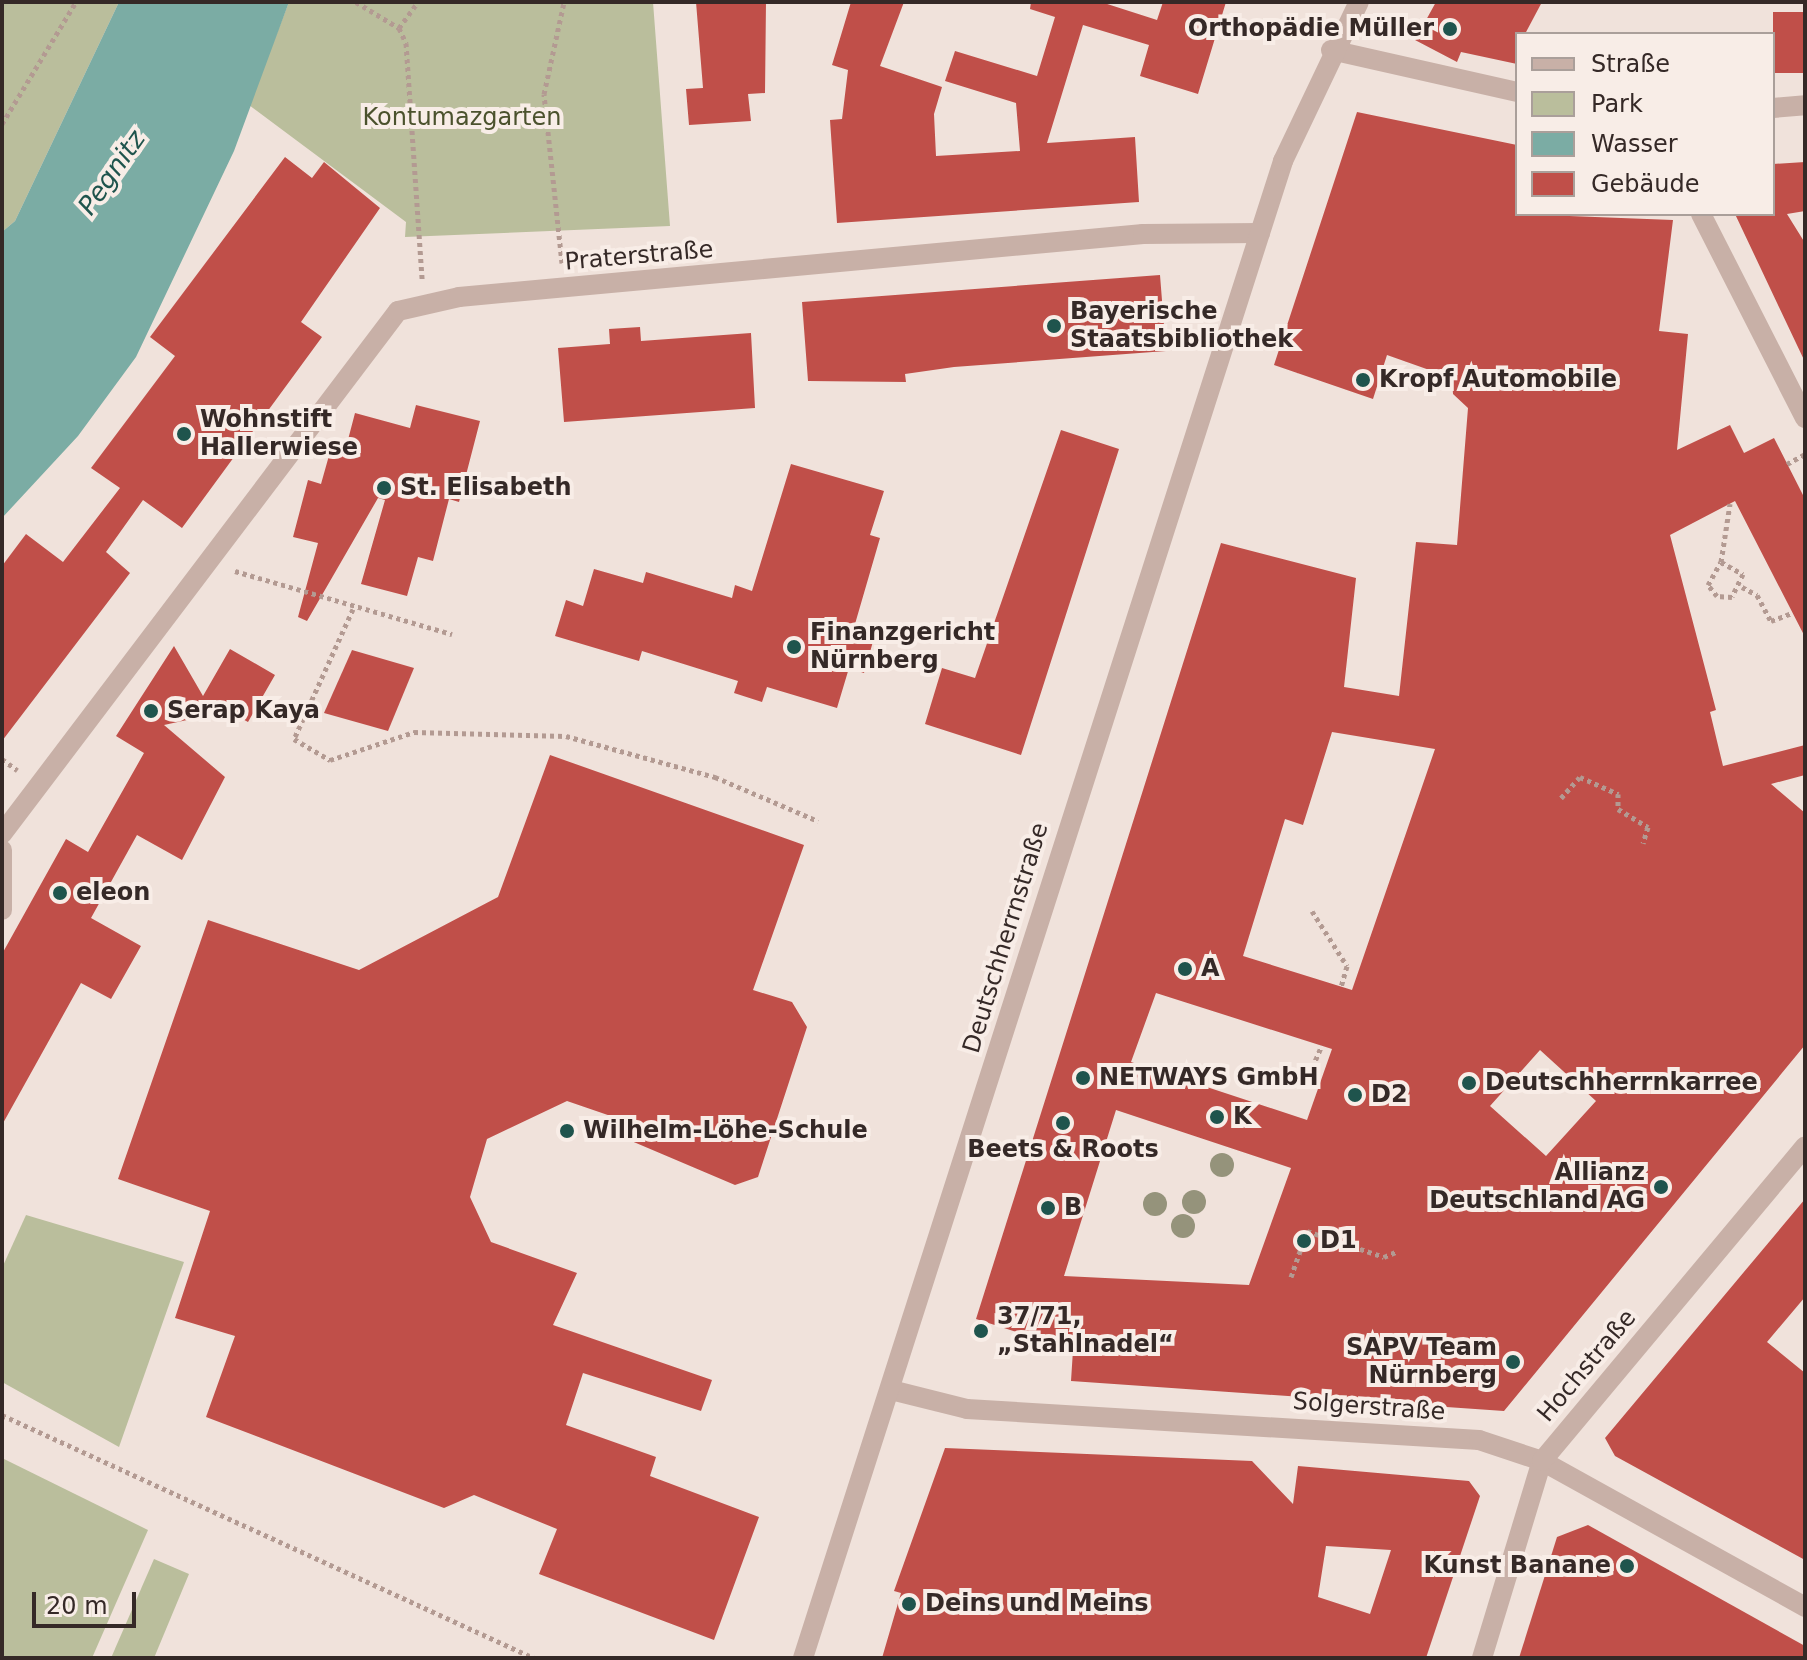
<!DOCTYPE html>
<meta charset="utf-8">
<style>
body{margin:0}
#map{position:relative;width:1807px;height:1660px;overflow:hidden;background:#f0e2db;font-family:"DejaVu Sans",sans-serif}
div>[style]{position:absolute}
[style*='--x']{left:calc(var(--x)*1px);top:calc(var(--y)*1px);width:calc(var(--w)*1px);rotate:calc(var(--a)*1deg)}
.green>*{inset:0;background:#babe9c}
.water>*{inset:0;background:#7baca4}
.building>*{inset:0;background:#c04f49;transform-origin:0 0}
.path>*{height:5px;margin-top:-2.5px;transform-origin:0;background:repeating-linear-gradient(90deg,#b39a92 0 4px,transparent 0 8px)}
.minor>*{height:20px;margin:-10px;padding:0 10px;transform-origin:10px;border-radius:10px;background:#c8b0a7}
.tertiary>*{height:20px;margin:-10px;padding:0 10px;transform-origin:10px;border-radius:10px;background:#c8b0a7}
.trees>*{width:24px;height:24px;margin:-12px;border-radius:50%;background:#95937b}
.dots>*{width:22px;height:22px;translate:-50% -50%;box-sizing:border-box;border:4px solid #f8ede7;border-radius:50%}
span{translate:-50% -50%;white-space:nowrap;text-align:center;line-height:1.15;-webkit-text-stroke:8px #f8ede7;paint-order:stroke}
.poi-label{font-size:24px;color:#352927;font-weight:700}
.right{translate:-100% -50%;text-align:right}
.left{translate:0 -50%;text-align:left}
.park-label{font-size:24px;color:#4b522d}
.street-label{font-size:24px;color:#352927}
.water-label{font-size:26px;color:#1f544d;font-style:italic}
.frame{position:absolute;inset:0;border:4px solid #352927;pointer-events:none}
.legend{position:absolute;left:1515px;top:32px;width:260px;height:184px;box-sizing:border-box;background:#f8ede7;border:2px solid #aa9f9a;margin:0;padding:10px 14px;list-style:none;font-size:24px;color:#352927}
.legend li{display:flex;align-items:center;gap:16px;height:40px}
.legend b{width:40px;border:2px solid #aa9f9a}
.scale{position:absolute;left:32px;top:1592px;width:104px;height:36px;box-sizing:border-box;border:4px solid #352927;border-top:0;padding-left:10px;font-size:24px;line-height:28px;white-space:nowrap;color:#352927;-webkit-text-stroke:6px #f8ede7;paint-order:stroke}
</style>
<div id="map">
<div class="green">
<div style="clip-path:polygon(2px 2px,119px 2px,15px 221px,2px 232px)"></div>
<div style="clip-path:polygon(289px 2px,653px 2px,670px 226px,405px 237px,406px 222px,249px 105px)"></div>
<div style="clip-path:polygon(26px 1215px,184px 1262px,119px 1447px,2px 1382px,2px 1268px)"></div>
<div style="clip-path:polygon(2px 1458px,148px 1530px,92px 1658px,2px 1658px)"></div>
<div style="clip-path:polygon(154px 1559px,189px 1574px,154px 1658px,111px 1658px)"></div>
</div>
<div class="water">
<div style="clip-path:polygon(119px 2px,289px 2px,234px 151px,136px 357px,78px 436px,2px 518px,2px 232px,15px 221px)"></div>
</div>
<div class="building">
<div style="clip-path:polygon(696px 2px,766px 2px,765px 93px,748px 94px,751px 121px,689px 125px,686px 89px,703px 88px)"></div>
<div style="clip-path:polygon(851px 2px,904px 2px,880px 66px,942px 87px,934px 114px,936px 156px,1020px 151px,1016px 103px,945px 81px,955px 51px,1037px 76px,1055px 17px,1030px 9px,1031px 2px,1101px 2px,1157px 20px,1163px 2px,1226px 2px,1198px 94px,1140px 76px,1149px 45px,1083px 25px,1047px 143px,1135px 137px,1139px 202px,837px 223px,830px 120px,842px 119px,848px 70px,832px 65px)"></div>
<div style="clip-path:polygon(1436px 2px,1542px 2px,1525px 34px,1517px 34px,1517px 64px,1461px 52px,1457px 62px,1415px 40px)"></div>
<div style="left:1805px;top:12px;width:61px;height:32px;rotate:90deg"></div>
<div style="clip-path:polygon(evenodd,1357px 112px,1517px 145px,1517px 214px,1673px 220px,1659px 331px,1688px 334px,1677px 450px,1730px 425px,1744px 453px,1774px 438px,1805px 499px,1805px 637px,1735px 501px,1670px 535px,1716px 710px,1710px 712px,1723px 766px,1805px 745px,1805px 775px,1771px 784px,1805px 813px,1805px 1045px,1504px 1411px,1071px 1381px,1073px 1350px,976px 1319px,1221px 543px,1356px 578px,1344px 687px,1399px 696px,1416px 542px,1457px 545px,1468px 408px,1453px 394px,1452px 378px,1387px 355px,1373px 399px,1274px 365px,1357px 112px,1332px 732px,1435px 749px,1352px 990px,1243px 956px,1285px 819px,1303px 825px,1332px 732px,1357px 112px,1156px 993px,1332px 1049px,1307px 1120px,1131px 1062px,1156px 993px,1357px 112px,1540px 1050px,1596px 1101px,1546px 1156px,1490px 1106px,1540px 1050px,1357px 112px,1116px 1110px,1291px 1168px,1249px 1285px,1064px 1276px,1116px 1110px)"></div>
<div style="clip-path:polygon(285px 157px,312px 178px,324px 162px,380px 208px,301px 322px,322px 337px,182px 528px,143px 500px,106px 552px,130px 573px,2px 741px,2px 566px,26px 534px,63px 562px,120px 488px,91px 468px,175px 356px,150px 337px)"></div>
<div style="clip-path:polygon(1805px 162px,1805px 211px,1787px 214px,1805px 243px,1805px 362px,1735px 214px,1773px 214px,1773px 164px)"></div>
<div style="clip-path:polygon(1160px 275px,1166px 351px,954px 367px,905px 374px,906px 382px,808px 381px,802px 302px)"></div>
<div style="clip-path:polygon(640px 327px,641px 341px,751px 333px,755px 408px,564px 422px,558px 348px,610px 344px,609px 329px)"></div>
<div style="clip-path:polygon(416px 405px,480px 421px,459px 502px,449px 499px,433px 561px,418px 557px,407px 596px,361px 584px,385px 500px,378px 498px,307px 621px,298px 617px,318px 543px,293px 537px,308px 480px,321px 484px,330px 452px,344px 455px,355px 413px,410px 428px)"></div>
<div style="clip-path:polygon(1061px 430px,1119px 449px,1021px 755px,925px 724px,942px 668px,975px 678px)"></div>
<div style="clip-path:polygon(791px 464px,884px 491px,870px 535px,880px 538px,855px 624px,876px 631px,864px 673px,849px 668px,837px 708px,767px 687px,762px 702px,734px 693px,738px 681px,642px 651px,639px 661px,555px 636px,566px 600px,583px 606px,594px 569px,643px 583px,646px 572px,732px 598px,735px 585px,752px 591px)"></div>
<div style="clip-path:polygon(174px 646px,203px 696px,230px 649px,275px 675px,248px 722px,228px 711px,164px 725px,225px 777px,182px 860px,137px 835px,91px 918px,141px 946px,111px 999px,81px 983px,2px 1125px,2px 954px,66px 839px,88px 852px,144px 753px,116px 736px)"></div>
<div style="clip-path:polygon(352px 650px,414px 668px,388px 731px,324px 713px)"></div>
<div style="clip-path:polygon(550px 755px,804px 845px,753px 990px,792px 1002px,807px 1027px,758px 1177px,735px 1185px,629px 1140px,634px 1124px,567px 1101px,487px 1139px,470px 1197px,491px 1242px,577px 1273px,553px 1325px,712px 1380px,701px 1411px,583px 1373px,566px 1425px,656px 1457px,650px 1476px,759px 1517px,714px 1640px,539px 1574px,557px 1529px,474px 1495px,444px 1508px,206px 1417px,235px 1336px,175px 1318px,210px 1211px,118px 1179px,208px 920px,359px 970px,498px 897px)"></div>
<div style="clip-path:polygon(1805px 1199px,1805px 1297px,1767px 1342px,1805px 1373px,1805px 1560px,1615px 1456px,1605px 1438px)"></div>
<div style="clip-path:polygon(evenodd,945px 1448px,1252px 1461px,1293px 1504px,1298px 1466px,1469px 1481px,1480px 1496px,1426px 1658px,882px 1658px,901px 1593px,894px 1591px,945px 1448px,1326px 1546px,1391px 1550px,1370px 1614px,1318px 1597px,1326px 1546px)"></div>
<div style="clip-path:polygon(1588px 1525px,1805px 1646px,1805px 1658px,1519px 1658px,1557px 1537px)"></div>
</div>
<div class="path">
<div style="--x:356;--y:2;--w:50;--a:31.2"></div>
<div style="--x:399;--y:28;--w:17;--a:65"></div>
<div style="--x:406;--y:43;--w:237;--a:86.1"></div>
<div style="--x:399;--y:28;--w:32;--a:-54"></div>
<div style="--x:2;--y:124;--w:143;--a:-58.8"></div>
<div style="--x:562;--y:263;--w:170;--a:-96.1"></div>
<div style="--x:544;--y:94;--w:94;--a:-77.7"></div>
<div style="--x:1787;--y:464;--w:21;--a:-29"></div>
<div style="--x:1721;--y:562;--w:25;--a:29"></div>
<div style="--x:1743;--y:574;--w:25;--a:116"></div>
<div style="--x:1732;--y:597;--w:15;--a:-176"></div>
<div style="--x:1717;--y:596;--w:14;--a:-129"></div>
<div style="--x:1708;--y:585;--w:26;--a:-61"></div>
<div style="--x:1721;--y:562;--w:59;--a:-81.2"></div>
<div style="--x:235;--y:571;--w:226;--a:16.2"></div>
<div style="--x:1742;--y:587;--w:17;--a:28"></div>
<div style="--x:1757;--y:595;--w:30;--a:62"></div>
<div style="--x:1771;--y:621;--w:22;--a:-21"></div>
<div style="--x:353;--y:609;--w:143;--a:114.4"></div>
<div style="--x:294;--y:739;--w:42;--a:30.3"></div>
<div style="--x:330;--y:760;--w:89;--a:-18.4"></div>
<div style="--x:414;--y:732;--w:152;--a:1.5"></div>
<div style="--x:566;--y:736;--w:155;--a:15.4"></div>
<div style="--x:715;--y:777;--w:112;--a:23.1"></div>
<div style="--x:2;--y:759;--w:19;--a:36"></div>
<div style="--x:1561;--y:798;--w:28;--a:-48"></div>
<div style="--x:1580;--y:777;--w:42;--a:24.1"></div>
<div style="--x:1618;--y:794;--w:15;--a:90"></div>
<div style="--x:1618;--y:809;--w:35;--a:31"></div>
<div style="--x:1648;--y:827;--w:17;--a:107"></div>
<div style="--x:1312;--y:911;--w:65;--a:57.5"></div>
<div style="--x:1347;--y:966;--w:22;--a:106"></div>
<div style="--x:1306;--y:1082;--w:40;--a:-66.6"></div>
<div style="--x:1291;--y:1277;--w:49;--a:-70.8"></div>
<div style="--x:1307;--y:1231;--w:81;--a:18.7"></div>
<div style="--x:1384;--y:1257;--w:13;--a:-23"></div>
<div style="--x:2;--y:1415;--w:585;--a:24.55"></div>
</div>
<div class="minor">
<div style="--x:1331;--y:50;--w:191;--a:12.7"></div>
<div style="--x:1773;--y:108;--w:32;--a:-5"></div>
<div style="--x:1701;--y:214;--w:229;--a:63"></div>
<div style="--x:2;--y:834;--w:656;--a:-52.87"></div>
<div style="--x:398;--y:311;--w:63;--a:-12.9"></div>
<div style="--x:459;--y:297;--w:687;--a:-5.26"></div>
<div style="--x:1143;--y:234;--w:117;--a:-0.5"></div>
<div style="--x:2;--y:850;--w:60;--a:90"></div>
<div style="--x:891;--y:1390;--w:78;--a:14"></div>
<div style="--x:967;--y:1409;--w:513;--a:3.46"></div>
<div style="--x:1479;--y:1440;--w:66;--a:18.4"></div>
<div style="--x:1542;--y:1461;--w:301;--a:29"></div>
<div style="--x:1482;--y:1658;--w:206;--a:-73.1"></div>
<div style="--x:1542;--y:1461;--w:410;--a:-50.1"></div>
</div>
<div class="tertiary">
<div style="--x:803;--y:1658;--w:1572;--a:-72.22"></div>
<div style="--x:1283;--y:161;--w:176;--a:-64.5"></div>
</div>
<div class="trees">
<div style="left:1222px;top:1165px"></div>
<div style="left:1194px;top:1202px"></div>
<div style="left:1155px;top:1204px"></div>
<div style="left:1183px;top:1226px"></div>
</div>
<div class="dots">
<div style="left:1450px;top:29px;background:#1f544d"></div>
<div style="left:1054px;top:326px;background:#1f544d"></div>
<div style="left:1363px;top:380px;background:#1f544d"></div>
<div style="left:184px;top:434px;background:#1f544d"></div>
<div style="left:384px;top:488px;background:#1f544d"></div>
<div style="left:794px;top:647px;background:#1f544d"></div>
<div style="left:151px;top:711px;background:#1f544d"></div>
<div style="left:60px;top:893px;background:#1f544d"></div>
<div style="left:1185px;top:969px;background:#1f544d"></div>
<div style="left:1083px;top:1078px;background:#1f544d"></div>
<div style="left:1469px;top:1083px;background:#1f544d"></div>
<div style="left:1355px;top:1095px;background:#1f544d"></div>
<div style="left:1217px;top:1117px;background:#1f544d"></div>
<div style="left:1063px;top:1123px;background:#1f544d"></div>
<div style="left:567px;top:1131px;background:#1f544d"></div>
<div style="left:1661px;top:1187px;background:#1f544d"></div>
<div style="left:1048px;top:1208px;background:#1f544d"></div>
<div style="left:1304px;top:1241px;background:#1f544d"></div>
<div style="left:981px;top:1331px;background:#1f544d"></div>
<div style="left:1513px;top:1362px;background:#1f544d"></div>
<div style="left:1627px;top:1566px;background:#1f544d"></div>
<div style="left:909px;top:1604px;background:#1f544d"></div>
</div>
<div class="poi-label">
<span class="right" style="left:1434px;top:29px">Orthopädie Müller</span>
<span class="left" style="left:1070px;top:326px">Bayerische<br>Staatsbibliothek</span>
<span class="left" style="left:1379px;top:380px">Kropf Automobile</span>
<span class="left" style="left:200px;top:434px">Wohnstift<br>Hallerwiese</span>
<span class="left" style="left:400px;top:488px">St. Elisabeth</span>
<span class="left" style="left:810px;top:647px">Finanzgericht<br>Nürnberg</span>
<span class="left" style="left:167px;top:711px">Serap Kaya</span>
<span class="left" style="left:76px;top:893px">eleon</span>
<span class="left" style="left:1201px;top:969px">A</span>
<span class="left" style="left:1099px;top:1078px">NETWAYS GmbH</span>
<span class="left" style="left:1485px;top:1083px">Deutschherrnkarree</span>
<span class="left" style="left:1371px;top:1095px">D2</span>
<span class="left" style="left:1233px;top:1117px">K</span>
<span class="left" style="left:583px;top:1131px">Wilhelm-Löhe-Schule</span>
<span style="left:1063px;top:1150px">Beets &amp; Roots</span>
<span class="right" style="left:1645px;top:1187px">Allianz<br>Deutschland AG</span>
<span class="left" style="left:1064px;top:1208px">B</span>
<span class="left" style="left:1320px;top:1241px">D1</span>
<span class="left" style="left:997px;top:1331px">37/71,<br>„Stahlnadel“</span>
<span class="right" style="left:1497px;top:1362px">SAPV Team<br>Nürnberg</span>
<span class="right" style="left:1611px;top:1566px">Kunst Banane</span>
<span class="left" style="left:925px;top:1604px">Deins und Meins</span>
</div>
<div class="park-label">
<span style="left:462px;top:118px">Kontumazgarten</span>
</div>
<div class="street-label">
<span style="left:639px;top:256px;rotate:-5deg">Praterstraße</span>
<span style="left:1006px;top:938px;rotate:-73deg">Deutschherrnstraße</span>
<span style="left:1587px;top:1366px;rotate:-50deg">Hochstraße</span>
<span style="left:1369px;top:1407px;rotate:4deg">Solgerstraße</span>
</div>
<div class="water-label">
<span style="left:112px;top:173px;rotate:-55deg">Pegnitz</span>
</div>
<div class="frame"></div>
<ul class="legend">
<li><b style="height:10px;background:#c8b0a7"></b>Straße</li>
<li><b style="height:22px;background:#babe9c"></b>Park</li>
<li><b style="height:22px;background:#7baca4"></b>Wasser</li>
<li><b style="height:22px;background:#c04f49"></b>Gebäude</li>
</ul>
<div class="scale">20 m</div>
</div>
